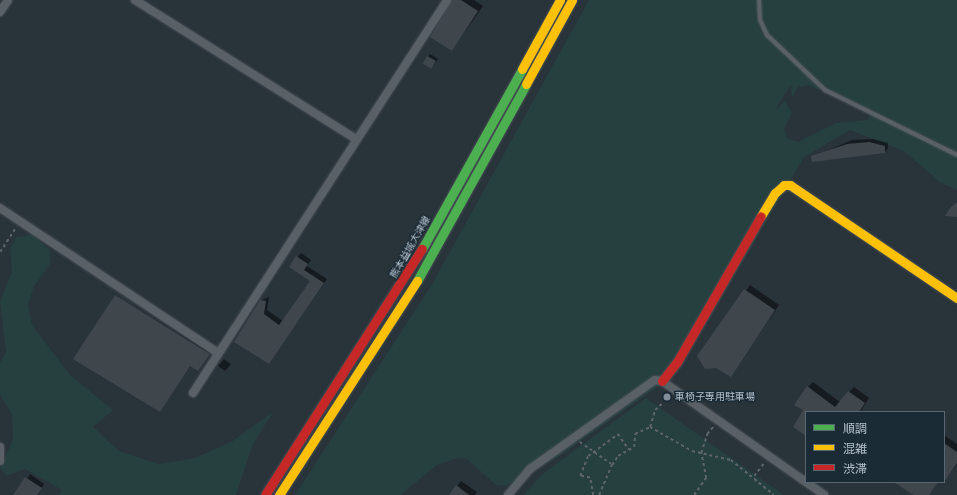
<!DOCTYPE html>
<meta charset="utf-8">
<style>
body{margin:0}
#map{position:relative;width:957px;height:495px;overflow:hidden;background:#29333a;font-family:Figtree,"Noto Sans JP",sans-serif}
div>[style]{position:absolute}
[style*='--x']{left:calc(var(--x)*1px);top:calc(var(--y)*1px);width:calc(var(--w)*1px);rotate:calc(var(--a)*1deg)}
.green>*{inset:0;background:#25403f}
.shadow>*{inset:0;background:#0007}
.building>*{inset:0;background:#3f474d;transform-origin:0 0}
.path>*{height:1.5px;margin-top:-0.75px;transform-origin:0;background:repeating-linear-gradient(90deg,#5d656b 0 3px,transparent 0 6px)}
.roads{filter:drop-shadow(0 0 1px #474f54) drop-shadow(0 0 1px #474f54)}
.lane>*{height:4px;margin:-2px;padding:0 2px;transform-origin:2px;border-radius:2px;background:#596167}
.street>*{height:8px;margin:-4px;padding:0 4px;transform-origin:4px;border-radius:4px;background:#596167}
.fast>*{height:9px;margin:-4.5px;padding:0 4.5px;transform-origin:4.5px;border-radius:4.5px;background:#4caf50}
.slow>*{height:9px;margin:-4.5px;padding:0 4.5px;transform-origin:4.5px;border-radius:4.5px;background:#ffc107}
.jam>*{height:9px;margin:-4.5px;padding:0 4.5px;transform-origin:4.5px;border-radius:4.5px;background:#c62828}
.dots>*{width:11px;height:11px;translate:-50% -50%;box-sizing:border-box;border:2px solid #1b2b35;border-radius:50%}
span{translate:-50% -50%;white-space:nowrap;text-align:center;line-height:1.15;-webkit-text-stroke:3px #1b2b35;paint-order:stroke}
.street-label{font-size:10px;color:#b3c0cb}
.poi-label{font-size:10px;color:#b3c0cb}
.left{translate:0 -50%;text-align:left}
.legend{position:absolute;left:805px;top:411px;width:140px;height:72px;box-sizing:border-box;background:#1b2b35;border:1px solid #586771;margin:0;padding:5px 7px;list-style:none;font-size:12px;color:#b3c0cb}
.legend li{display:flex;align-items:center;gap:8px;height:20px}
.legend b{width:20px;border:1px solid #586771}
</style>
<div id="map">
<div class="green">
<div style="clip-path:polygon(evenodd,589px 0,957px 0,957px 190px,941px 183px,904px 151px,850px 130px,804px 157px,677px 373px,555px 459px,505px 486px,496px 485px,467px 459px,457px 458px,437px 465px,400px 495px,295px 495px,431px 286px,589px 0,791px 85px,792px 98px,798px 87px,808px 85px,873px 112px,867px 120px,836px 123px,798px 142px,787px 138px,784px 129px,792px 113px,785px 101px,775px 110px,791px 85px)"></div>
<div style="clip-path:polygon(33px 235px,50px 250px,50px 264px,34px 286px,28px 305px,32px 325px,70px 375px,113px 410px,93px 427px,119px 451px,158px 464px,195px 458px,231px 442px,273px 412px,253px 444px,236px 495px,59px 495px,62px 490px,25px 469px,6px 476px,0 468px,13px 440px,12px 414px,0 395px,0 363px,6px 352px,0 301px,12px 272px,10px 249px,16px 237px)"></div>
<div style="clip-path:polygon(646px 398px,784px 495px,524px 495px,541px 475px)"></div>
</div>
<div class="shadow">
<div style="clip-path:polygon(453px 0,474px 0,483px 6px,452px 50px)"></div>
<div style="clip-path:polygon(430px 54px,438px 59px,431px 68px,424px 64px)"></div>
<div style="clip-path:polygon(873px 139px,888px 143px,888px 148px,885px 152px,812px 157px,852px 140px)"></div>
<div style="clip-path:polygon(301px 253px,311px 260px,307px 266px,327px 279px,269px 363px,260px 301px,269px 297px,267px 310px,283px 321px,311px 281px,290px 266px)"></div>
<div style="clip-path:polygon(750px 285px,779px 305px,731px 375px,717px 367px,705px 368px,699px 357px)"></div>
<div style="clip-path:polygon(116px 296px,210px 353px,199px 369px,191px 365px)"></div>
<div style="clip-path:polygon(224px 359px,231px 364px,225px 371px,218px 366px)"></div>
<div style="clip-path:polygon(813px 382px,840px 402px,854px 387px,869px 398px,860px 412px,806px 412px,806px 435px,804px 410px,808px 387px)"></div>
<div style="clip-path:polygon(944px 435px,957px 444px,957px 464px,944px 481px)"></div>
<div style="clip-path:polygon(30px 474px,44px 484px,37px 495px,18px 495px)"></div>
<div style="clip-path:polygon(461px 481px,477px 492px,475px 495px,450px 495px)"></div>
</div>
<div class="building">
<div style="clip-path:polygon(452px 0,461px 0,478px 11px,452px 51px,430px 37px)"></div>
<div style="left:427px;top:56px;width:10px;height:9px;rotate:29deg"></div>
<div style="clip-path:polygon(869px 142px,885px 146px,885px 153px,812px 162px,811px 156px,847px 144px)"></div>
<div style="clip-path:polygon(957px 202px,957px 217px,945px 216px,951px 207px)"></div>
<div style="clip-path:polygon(296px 256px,308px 264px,304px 270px,324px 283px,269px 364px,234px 342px,260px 300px,266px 301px,264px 314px,279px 325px,310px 281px,289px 267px)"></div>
<div style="clip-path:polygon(744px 289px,775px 310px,731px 377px,716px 368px,705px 369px,697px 356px)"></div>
<div style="clip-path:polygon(115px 295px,210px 354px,198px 371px,190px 366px,160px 412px,73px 359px)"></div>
<div style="clip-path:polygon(807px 386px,835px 407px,848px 391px,865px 403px,859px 412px,806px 412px,806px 436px,793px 427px,803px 410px,794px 405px)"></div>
<div style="clip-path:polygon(944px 443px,957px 452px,957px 463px,944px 482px)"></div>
<div style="clip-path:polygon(25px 477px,42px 488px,37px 495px,13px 495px)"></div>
<div style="clip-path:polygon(894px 482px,938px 482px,929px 495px,913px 495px)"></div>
<div style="clip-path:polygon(456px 485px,469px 495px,449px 495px)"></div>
</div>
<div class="path">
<div style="--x:0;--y:252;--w:30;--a:-57"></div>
<div style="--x:650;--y:427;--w:18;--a:-74"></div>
<div style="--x:655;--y:410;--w:21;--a:-43"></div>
<div style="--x:580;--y:442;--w:38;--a:35"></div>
<div style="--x:754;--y:476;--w:18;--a:-52"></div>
<div style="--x:593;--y:495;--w:17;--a:-100"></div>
<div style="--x:590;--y:478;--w:10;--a:-169"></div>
<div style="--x:580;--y:476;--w:22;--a:-68"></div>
<div style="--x:588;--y:456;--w:37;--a:-36"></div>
<div style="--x:618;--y:434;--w:19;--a:55"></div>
<div style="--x:599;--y:495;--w:33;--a:-67"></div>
<div style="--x:612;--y:465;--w:11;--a:-56"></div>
<div style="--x:618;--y:456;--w:18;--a:-29"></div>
<div style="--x:634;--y:447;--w:13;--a:-86"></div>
<div style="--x:635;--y:434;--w:17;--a:-25"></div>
<div style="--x:650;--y:427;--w:48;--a:29.7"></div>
<div style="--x:692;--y:451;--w:40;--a:13"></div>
<div style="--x:731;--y:460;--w:55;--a:39.1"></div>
<div style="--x:694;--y:495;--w:21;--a:-55"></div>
<div style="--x:706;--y:478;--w:25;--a:-101"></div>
<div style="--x:701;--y:453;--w:20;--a:-72"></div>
<div style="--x:707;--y:434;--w:11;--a:-49"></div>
</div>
<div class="roads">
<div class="lane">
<div style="--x:759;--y:0;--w:20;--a:87"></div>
<div style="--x:760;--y:20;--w:17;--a:65"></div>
<div style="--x:767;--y:35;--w:80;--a:43.5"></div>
<div style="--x:825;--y:90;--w:147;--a:26.2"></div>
</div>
<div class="street">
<div style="--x:135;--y:0;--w:261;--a:32.2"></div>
<div style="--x:0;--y:12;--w:14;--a:-56"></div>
<div style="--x:0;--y:208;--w:260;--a:33.6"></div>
<div style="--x:193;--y:393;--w:468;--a:-57.1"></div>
<div style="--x:0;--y:447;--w:14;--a:90"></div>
<div style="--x:508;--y:495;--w:34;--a:-50"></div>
<div style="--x:530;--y:469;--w:153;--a:-35.5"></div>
<div style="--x:655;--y:380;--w:7;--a:8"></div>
<div style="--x:662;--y:381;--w:198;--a:35.1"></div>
</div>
<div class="fast">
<div style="--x:422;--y:249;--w:206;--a:-60.9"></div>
<div style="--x:417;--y:281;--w:225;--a:-61"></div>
</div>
<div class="slow">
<div style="--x:522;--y:69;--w:79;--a:-61.2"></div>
<div style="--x:526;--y:84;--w:96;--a:-61.3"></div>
<div style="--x:761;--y:216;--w:27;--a:-59"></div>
<div style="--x:775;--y:193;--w:12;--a:-42"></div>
<div style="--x:784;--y:185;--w:6;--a:0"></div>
<div style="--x:790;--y:185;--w:202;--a:34.1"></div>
<div style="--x:279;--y:495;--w:255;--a:-57.2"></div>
</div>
<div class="jam">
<div style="--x:662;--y:381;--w:24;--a:-52"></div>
<div style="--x:677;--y:362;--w:168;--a:-60.1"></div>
<div style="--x:265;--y:495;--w:292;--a:-57.5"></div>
</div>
</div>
<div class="dots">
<div style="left:667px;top:397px;background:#838f98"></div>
</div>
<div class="street-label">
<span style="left:410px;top:247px;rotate:-60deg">熊本益城大津線</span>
</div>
<div class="poi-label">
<span class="left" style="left:675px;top:397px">車椅子専用駐車場</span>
</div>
<ul class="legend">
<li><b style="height:5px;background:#4caf50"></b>順調</li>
<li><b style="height:5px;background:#ffc107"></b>混雑</li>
<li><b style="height:5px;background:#c62828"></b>渋滞</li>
</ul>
</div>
